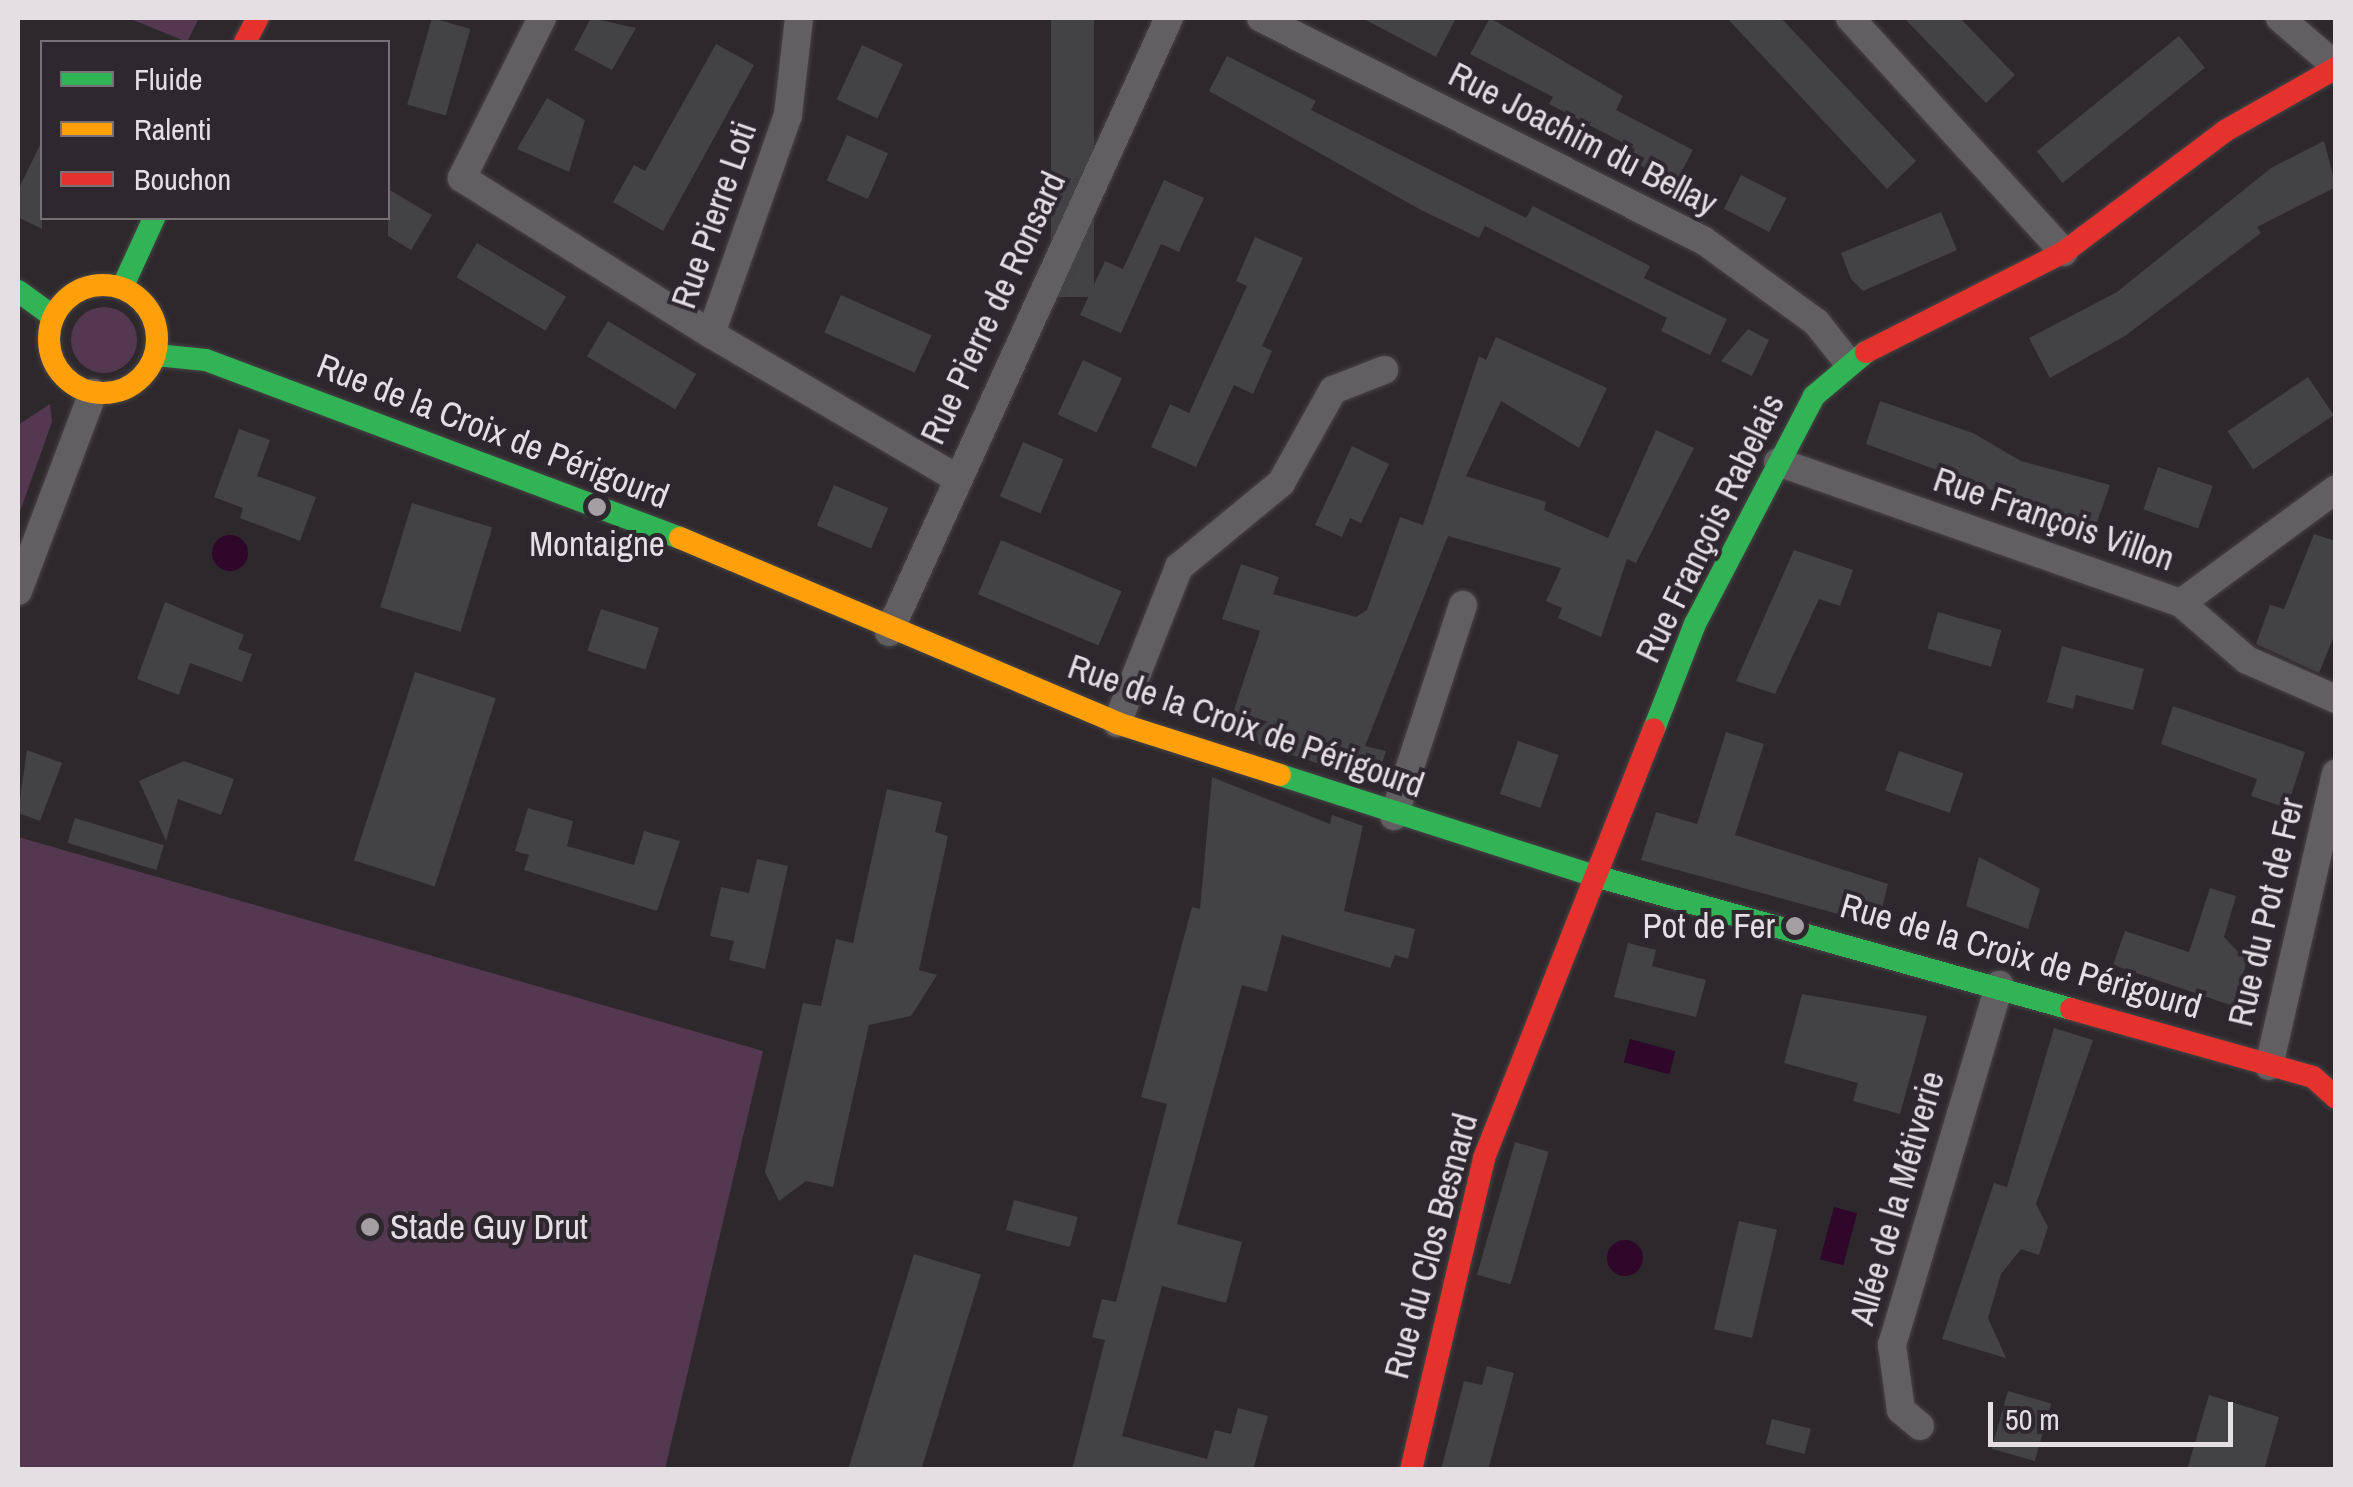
<!DOCTYPE html>
<meta charset="utf-8">
<style>
body{margin:0}
#map{position:relative;width:2353px;height:1487px;overflow:hidden;background:#2d282c;font-family:"Archivo Narrow",sans-serif}
div>[style]{position:absolute}
[style*='--x']{left:calc(var(--x)*1px);top:calc(var(--y)*1px);width:calc(var(--w)*1px);rotate:calc(var(--a)*1deg)}
.green>*{inset:0;background:#543850}
.round{border-radius:50%}
.water>*{inset:0;background:#2e072b;transform-origin:0 0}
.building>*{inset:0;background:#434245;transform-origin:0 0}
.roads{filter:drop-shadow(0 0 2px #464346) drop-shadow(0 0 2px #464346)}
.street>*{height:28px;margin:-14px;padding:0 14px;transform-origin:14px;border-radius:14px;background:#625f62}
.fast>*{height:22px;margin:-11px;padding:0 11px;transform-origin:11px;border-radius:11px;background:#30b455}
.slow>*{height:22px;margin:-11px;padding:0 11px;transform-origin:11px;border-radius:11px;background:#ff9f0a}
.slow>.ring{margin:-11px;padding:0;box-sizing:content-box;background:none;border:22px solid #ff9f0a;border-radius:50%}
.jam>*{height:22px;margin:-11px;padding:0 11px;transform-origin:11px;border-radius:11px;background:#e5322d}
.dots>*{width:28px;height:28px;translate:-50% -50%;box-sizing:border-box;border:5px solid #2e272d;border-radius:50%}
span{translate:-50% -50%;white-space:nowrap;text-align:center;line-height:1.15;-webkit-text-stroke:8px #2e272d;paint-order:stroke}
.street-label{font-size:35px;color:#e4dfe3}
.poi-label{font-size:35px;color:#e4dfe3}
.right{translate:-100% -50%;text-align:right}
.left{translate:0 -50%;text-align:left}
.frame{position:absolute;inset:0;border:20px solid #e4dfe3;pointer-events:none}
.legend{position:absolute;left:40px;top:40px;width:350px;height:180px;box-sizing:border-box;background:#2e272d;border:2px solid #777176;margin:0;padding:12px 18px;list-style:none;font-size:30px;color:#e4dfe3}
.legend li{display:flex;align-items:center;gap:20px;height:50px}
.legend b{width:50px;border:2px solid #777176}
.scale{position:absolute;left:1988px;top:1402px;width:245px;height:45px;box-sizing:border-box;border:5px solid #e4dfe3;border-top:0;padding-left:12px;font-size:30px;line-height:35px;white-space:nowrap;color:#e4dfe3;-webkit-text-stroke:8px #2e272d;paint-order:stroke}
</style>
<div id="map">
<div class="green">
<div style="clip-path:polygon(128px 18px,199px 18px,187px 42px)"></div>
<div class="round" style="left:71px;top:307px;width:66px;height:66px"></div>
<div style="clip-path:polygon(50px 404px,52px 422px,18px 517px,18px 425px)"></div>
<div style="clip-path:polygon(18px 837px,763px 1051px,665px 1469px,18px 1469px)"></div>
</div>
<div class="water">
<div class="round" style="left:212px;top:535px;width:36px;height:36px"></div>
<div style="left:1630px;top:1039px;width:47px;height:24px;rotate:15deg"></div>
<div style="left:1834px;top:1207px;width:24px;height:54px;rotate:15deg"></div>
<div class="round" style="left:1607px;top:1240px;width:36px;height:36px"></div>
</div>
<div class="building">
<div style="left:432px;top:18px;width:40px;height:90px;rotate:16deg"></div>
<div style="clip-path:polygon(591px 18px,636px 28px,612px 70px,574px 50px)"></div>
<div style="left:1051px;top:18px;width:43px;height:279px"></div>
<div style="clip-path:polygon(1362px 18px,1456px 18px,1436px 57px)"></div>
<div style="clip-path:polygon(1490px 18px,1623px 96px,1616px 110px,1693px 150px,1675px 184px,1630px 160px,1635px 149px,1549px 104px,1553px 97px,1470px 54px)"></div>
<div style="clip-path:polygon(1727px 18px,1781px 18px,1916px 161px,1887px 189px)"></div>
<div style="clip-path:polygon(1904px 18px,1960px 18px,2015px 75px,1986px 103px)"></div>
<div style="left:2179px;top:36px;width:41px;height:183px;rotate:51deg"></div>
<div style="clip-path:polygon(716px 44px,754px 65px,663px 231px,613px 202px,634px 165px,645px 171px)"></div>
<div style="left:862px;top:45px;width:45px;height:60px;rotate:25deg"></div>
<div style="clip-path:polygon(1227px 56px,1316px 101px,1311px 110px,1526px 218px,1533px 206px,1650px 266px,1644px 278px,1727px 319px,1710px 355px,1661px 331px,1667px 318px,1485px 226px,1479px 238px,1421px 210px,1209px 91px)"></div>
<div style="clip-path:polygon(547px 98px,585px 120px,569px 172px,517px 149px)"></div>
<div style="left:847px;top:135px;width:45px;height:50px;rotate:24deg"></div>
<div style="clip-path:polygon(42px 141px,42px 229px,18px 217px,18px 190px)"></div>
<div style="clip-path:polygon(2324px 141px,2336px 187px,2257px 227px,2261px 233px,2125px 336px,2050px 378px,2029px 338px,2117px 292px,2271px 168px)"></div>
<div style="left:1741px;top:175px;width:51px;height:38px;rotate:27deg"></div>
<div style="clip-path:polygon(1164px 180px,1204px 198px,1179px 252px,1161px 244px,1121px 333px,1080px 315px,1105px 261px,1123px 269px)"></div>
<div style="clip-path:polygon(388px 189px,432px 215px,411px 250px,388px 236px)"></div>
<div style="clip-path:polygon(1941px 212px,1957px 250px,1863px 291px,1851px 279px,1841px 253px)"></div>
<div style="clip-path:polygon(1255px 237px,1303px 258px,1262px 346px,1272px 351px,1253px 394px,1234px 385px,1196px 467px,1151px 447px,1170px 404px,1189px 413px,1247px 286px,1236px 281px)"></div>
<div style="left:477px;top:243px;width:104px;height:40px;rotate:31deg"></div>
<div style="left:841px;top:295px;width:99px;height:41px;rotate:24deg"></div>
<div style="left:608px;top:321px;width:103px;height:41px;rotate:31deg"></div>
<div style="clip-path:polygon(1748px 329px,1769px 340px,1752px 376px,1721px 361px)"></div>
<div style="clip-path:polygon(1496px 337px,1607px 388px,1579px 448px,1501px 401px,1466px 476px,1546px 502px,1544px 510px,1608px 538px,1656px 430px,1694px 448px,1636px 563px,1627px 559px,1601px 637px,1558px 618px,1562px 608px,1546px 601px,1561px 568px,1448px 536px,1365px 746px,1386px 751px,1376px 782px,1226px 734px,1260px 631px,1222px 619px,1241px 564px,1279px 577px,1273px 594px,1356px 617px,1367px 610px,1400px 517px,1423px 525px,1479px 356px,1486px 360px)"></div>
<div style="left:1083px;top:360px;width:43px;height:60px;rotate:25deg"></div>
<div style="left:2308px;top:377px;width:46px;height:97px;rotate:56deg"></div>
<div style="clip-path:polygon(1880px 401px,1973px 433px,2021px 461px,2110px 485px,2095px 528px,1866px 444px)"></div>
<div style="clip-path:polygon(239px 429px,270px 440px,257px 476px,316px 497px,300px 541px,240px 518px,243px 508px,214px 497px)"></div>
<div style="left:1023px;top:442px;width:44px;height:59px;rotate:23deg"></div>
<div style="clip-path:polygon(1352px 446px,1389px 464px,1361px 523px,1350px 518px,1342px 537px,1315px 525px)"></div>
<div style="left:2158px;top:467px;width:58px;height:45px;rotate:19deg"></div>
<div style="left:834px;top:485px;width:59px;height:44px;rotate:23deg"></div>
<div style="left:412px;top:503px;width:84px;height:109px;rotate:17deg"></div>
<div style="clip-path:polygon(2314px 534px,2336px 541px,2336px 631px,2319px 673px,2256px 644px,2270px 605px,2284px 609px)"></div>
<div style="left:1001px;top:540px;width:131px;height:59px;rotate:23deg"></div>
<div style="clip-path:polygon(1794px 550px,1853px 570px,1840px 606px,1819px 599px,1775px 694px,1736px 681px)"></div>
<div style="clip-path:polygon(165px 602px,244px 635px,238px 649px,252px 654px,242px 682px,190px 663px,179px 695px,137px 679px)"></div>
<div style="left:601px;top:609px;width:61px;height:44px;rotate:18deg"></div>
<div style="left:1938px;top:612px;width:66px;height:38px;rotate:16deg"></div>
<div style="clip-path:polygon(2062px 646px,2144px 669px,2133px 710px,2076px 695px,2073px 709px,2047px 702px)"></div>
<div style="left:415px;top:672px;width:85px;height:198px;rotate:18deg"></div>
<div style="clip-path:polygon(2173px 706px,2305px 752px,2287px 808px,2251px 796px,2257px 779px,2161px 744px)"></div>
<div style="clip-path:polygon(1726px 732px,1764px 744px,1735px 835px,1888px 884px,1878px 925px,1641px 860px,1656px 812px,1697px 824px)"></div>
<div style="left:1518px;top:741px;width:43px;height:56px;rotate:19deg"></div>
<div style="clip-path:polygon(27px 750px,62px 763px,40px 821px,18px 813px)"></div>
<div style="left:1899px;top:751px;width:68px;height:42px;rotate:19deg"></div>
<div style="clip-path:polygon(184px 761px,234px 779px,221px 815px,178px 799px,166px 841px,139px 781px)"></div>
<div style="clip-path:polygon(1212px 777px,1330px 824px,1332px 815px,1363px 826px,1344px 911px,1415px 929px,1408px 959px,1395px 955px,1390px 968px,1282px 935px,1267px 992px,1242px 985px,1177px 1224px,1242px 1242px,1226px 1303px,1162px 1286px,1122px 1436px,1207px 1459px,1215px 1430px,1231px 1434px,1238px 1408px,1268px 1416px,1253px 1470px,1072px 1470px,1105px 1340px,1092px 1337px,1102px 1299px,1116px 1302px,1167px 1104px,1141px 1097px,1192px 907px,1200px 909px)"></div>
<div style="clip-path:polygon(887px 789px,942px 802px,935px 832px,948px 836px,919px 970px,937px 975px,911px 1016px,869px 1025px,833px 1187px,806px 1181px,779px 1201px,765px 1172px,803px 1003px,821px 1006px,836px 939px,853px 943px)"></div>
<div style="clip-path:polygon(528px 808px,573px 821px,567px 846px,634px 865px,644px 831px,680px 841px,657px 911px,524px 870px,529px 855px,515px 851px)"></div>
<div style="left:75px;top:818px;width:93px;height:26px;rotate:17deg"></div>
<div style="clip-path:polygon(1979px 857px,2040px 889px,2028px 929px,1966px 906px)"></div>
<div style="clip-path:polygon(757px 859px,788px 866px,765px 969px,729px 960px,734px 941px,710px 936px,721px 887px,749px 893px)"></div>
<div style="clip-path:polygon(2210px 888px,2236px 896px,2224px 937px,2247px 961px,2233px 1006px,2113px 965px,2125px 931px,2189px 952px)"></div>
<div style="clip-path:polygon(1628px 943px,1656px 950px,1652px 966px,1706px 980px,1696px 1017px,1614px 997px)"></div>
<div style="clip-path:polygon(1802px 994px,1927px 1016px,1900px 1114px,1853px 1101px,1858px 1083px,1784px 1063px)"></div>
<div style="clip-path:polygon(2054px 1028px,2093px 1040px,2036px 1204px,2048px 1227px,2039px 1255px,2021px 1249px,2001px 1274px,1988px 1318px,2006px 1358px,1942px 1339px,1994px 1183px,2007px 1187px)"></div>
<div style="left:1515px;top:1142px;width:35px;height:138px;rotate:16deg"></div>
<div style="left:1014px;top:1200px;width:66px;height:31px;rotate:15deg"></div>
<div style="left:1739px;top:1221px;width:39px;height:111px;rotate:13deg"></div>
<div style="left:914px;top:1254px;width:70px;height:226px;rotate:17deg"></div>
<div style="clip-path:polygon(1487px 1366px,1514px 1373px,1488px 1470px,1441px 1470px,1464px 1381px,1482px 1385px)"></div>
<div style="left:2008px;top:1391px;width:45px;height:60px;rotate:16deg"></div>
<div style="clip-path:polygon(2209px 1395px,2279px 1417px,2264px 1470px,2187px 1470px)"></div>
<div style="left:1772px;top:1419px;width:40px;height:26px;rotate:14deg"></div>
</div>
<div class="roads">
<div class="street">
<div style="--x:542;--y:18;--w:179;--a:116.6"></div>
<div style="--x:462;--y:178;--w:294;--a:32.1"></div>
<div style="--x:799;--y:18;--w:98;--a:96.5"></div>
<div style="--x:788;--y:115;--w:232;--a:109.4"></div>
<div style="--x:711;--y:334;--w:284;--a:30.4"></div>
<div style="--x:1261;--y:18;--w:495;--a:26.7"></div>
<div style="--x:1703;--y:240;--w:140;--a:36"></div>
<div style="--x:1816;--y:322;--w:50;--a:51.5"></div>
<div style="--x:1850;--y:18;--w:317;--a:47.6"></div>
<div style="--x:2280;--y:18;--w:74;--a:40.6"></div>
<div style="--x:1778;--y:462;--w:427;--a:19.3"></div>
<div style="--x:2181;--y:603;--w:192;--a:-36.3"></div>
<div style="--x:18;--y:591;--w:212;--a:-69.3"></div>
<div style="--x:2181;--y:603;--w:87;--a:40.8"></div>
<div style="--x:2247;--y:660;--w:97;--a:23.7"></div>
<div style="--x:889;--y:632;--w:675;--a:-65.49"></div>
<div style="--x:1117;--y:723;--w:168;--a:-68.3"></div>
<div style="--x:1179;--y:567;--w:132;--a:-39.5"></div>
<div style="--x:1281;--y:483;--w:107;--a:-60.8"></div>
<div style="--x:1333;--y:390;--w:55;--a:-21.4"></div>
<div style="--x:1394;--y:816;--w:222;--a:-71.9"></div>
<div style="--x:2269;--y:1066;--w:300;--a:-77.1"></div>
<div style="--x:1920;--y:1426;--w:25;--a:-140"></div>
<div style="--x:1901;--y:1410;--w:66;--a:-97.9"></div>
<div style="--x:1892;--y:1345;--w:376;--a:-73.4"></div>
</div>
<div class="fast">
<div style="--x:122;--y:288;--w:77;--a:-65.4"></div>
<div style="--x:18;--y:291;--w:44;--a:35.8"></div>
<div style="--x:156;--y:355;--w:50;--a:5.7"></div>
<div style="--x:206;--y:360;--w:506;--a:20.58"></div>
<div style="--x:1654;--y:729;--w:113;--a:-68.7"></div>
<div style="--x:1695;--y:624;--w:257;--a:-62.4"></div>
<div style="--x:1814;--y:396;--w:68;--a:-40.2"></div>
<div style="--x:1280;--y:775;--w:331;--a:17.8"></div>
<div style="--x:1595;--y:876;--w:494;--a:15.6"></div>
</div>
<div class="slow">
<div class="ring" style="left:49px;top:285px;width:86px;height:86px"></div>
<div style="--x:680;--y:538;--w:475;--a:22.9"></div>
<div style="--x:1117;--y:723;--w:171;--a:17.7"></div>
</div>
<div class="jam">
<div style="--x:245;--y:42;--w:27;--a:-62"></div>
<div style="--x:1866;--y:352;--w:222;--a:-26.8"></div>
<div style="--x:2064;--y:252;--w:201;--a:-36.9"></div>
<div style="--x:2225;--y:131;--w:128;--a:-29.6"></div>
<div style="--x:2071;--y:1009;--w:251;--a:15.7"></div>
<div style="--x:2313;--y:1077;--w:31;--a:42"></div>
<div style="--x:1411;--y:1470;--w:320;--a:-76.8"></div>
<div style="--x:1484;--y:1158;--w:461;--a:-68.4"></div>
</div>
</div>
<div class="dots">
<div style="left:597px;top:507px;background:#a49fa3"></div>
<div style="left:1795px;top:926px;background:#a49fa3"></div>
<div style="left:370px;top:1227px;background:#a49fa3"></div>
</div>
<div class="street-label">
<span style="left:1583px;top:139px;rotate:27deg">Rue Joachim du Bellay</span>
<span style="left:714px;top:215px;rotate:-71deg">Rue Pierre Loti</span>
<span style="left:993px;top:308px;rotate:-65deg">Rue Pierre de Ronsard</span>
<span style="left:493px;top:431px;rotate:21deg">Rue de la Croix de Périgourd</span>
<span style="left:2054px;top:519px;rotate:19deg">Rue François Villon</span>
<span style="left:1710px;top:528px;rotate:-64deg">Rue François Rabelais</span>
<span style="left:1246px;top:726px;rotate:19deg">Rue de la Croix de Périgourd</span>
<span style="left:2266px;top:912px;rotate:-77deg">Rue du Pot de Fer</span>
<span style="left:2021px;top:956px;rotate:16deg">Rue de la Croix de Périgourd</span>
<span style="left:1897px;top:1198px;rotate:-74deg">Allée de la Métiverie</span>
<span style="left:1431px;top:1246px;rotate:-75deg">Rue du Clos Besnard</span>
</div>
<div class="poi-label">
<span style="left:597px;top:544px">Montaigne</span>
<span class="right" style="left:1775px;top:926px">Pot de Fer</span>
<span class="left" style="left:390px;top:1227px">Stade Guy Drut</span>
</div>
<div class="frame"></div>
<ul class="legend">
<li><b style="height:12px;background:#30b455"></b>Fluide</li>
<li><b style="height:12px;background:#ff9f0a"></b>Ralenti</li>
<li><b style="height:12px;background:#e5322d"></b>Bouchon</li>
</ul>
<div class="scale">50 m</div>
</div>
